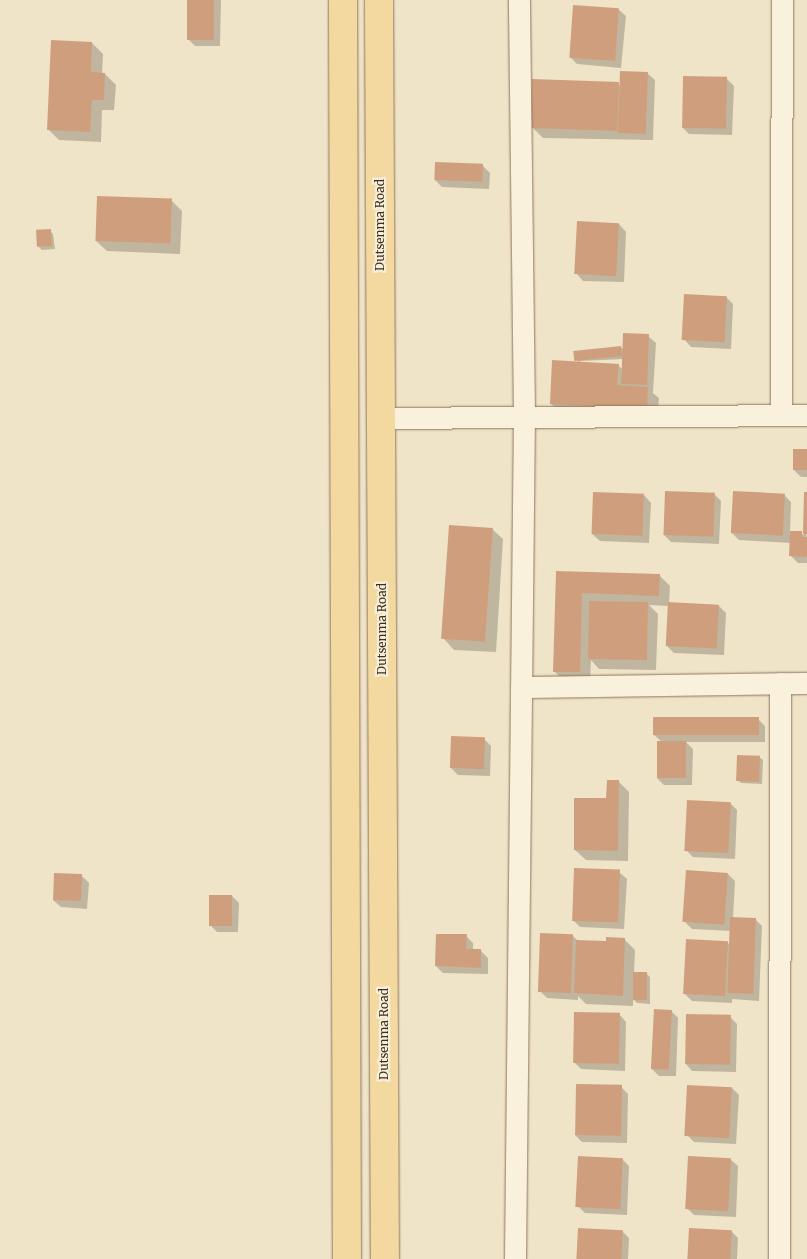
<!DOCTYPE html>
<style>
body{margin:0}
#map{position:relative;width:807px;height:1259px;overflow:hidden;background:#f0e4c8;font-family:Merriweather,serif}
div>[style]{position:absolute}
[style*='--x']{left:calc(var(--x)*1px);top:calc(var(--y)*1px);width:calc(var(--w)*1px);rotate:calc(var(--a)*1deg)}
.shadow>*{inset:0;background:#0003}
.building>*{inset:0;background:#cf9f7d;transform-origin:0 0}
.roads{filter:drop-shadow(0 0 1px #8d765c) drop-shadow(0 0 1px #8d765c)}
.street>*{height:21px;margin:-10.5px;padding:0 10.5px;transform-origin:10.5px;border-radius:10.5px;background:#faf1dc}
.primary>*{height:28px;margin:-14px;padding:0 14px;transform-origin:14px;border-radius:14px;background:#f3d9a0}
span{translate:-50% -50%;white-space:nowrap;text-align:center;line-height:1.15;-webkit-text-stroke:4.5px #f7eed8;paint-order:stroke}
.street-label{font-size:12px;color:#3d2e20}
</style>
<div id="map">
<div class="shadow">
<div style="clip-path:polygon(188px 0,221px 0,220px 46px,195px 46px,188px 39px)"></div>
<div style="clip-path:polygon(618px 9px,626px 16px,621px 68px,577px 64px,570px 57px)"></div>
<div style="clip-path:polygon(92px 43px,103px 54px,102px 74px,105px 74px,116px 85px,114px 110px,102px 110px,101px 142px,59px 140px,48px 129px)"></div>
<div style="clip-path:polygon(647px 73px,655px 80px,653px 140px,543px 138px,532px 127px,618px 84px,621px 87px)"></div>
<div style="clip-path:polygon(727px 79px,734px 86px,732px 135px,689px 134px,682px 127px)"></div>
<div style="clip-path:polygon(483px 166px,490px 173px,489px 189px,442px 187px,435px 180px)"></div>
<div style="clip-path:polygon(171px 200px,182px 211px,180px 254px,107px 251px,96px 241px)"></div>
<div style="clip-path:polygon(619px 224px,626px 232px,624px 282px,583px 281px,576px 273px)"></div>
<div style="clip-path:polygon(50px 231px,53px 234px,55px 249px,42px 250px,39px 247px)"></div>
<div style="clip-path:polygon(726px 297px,733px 304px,731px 349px,691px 347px,684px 339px)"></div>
<div style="clip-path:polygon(evenodd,648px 336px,656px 343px,653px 393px,659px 398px,657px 420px,562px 414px,551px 404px,580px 363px,574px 357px,621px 347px,624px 350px,648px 336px,624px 359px,623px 370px,618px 365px,580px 363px,580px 361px,624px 359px)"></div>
<div style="clip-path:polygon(807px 451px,807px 477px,801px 477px,794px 470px)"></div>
<div style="clip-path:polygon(806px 493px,807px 563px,798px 563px,791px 556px,791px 543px,739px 540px,732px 533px,784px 495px,791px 502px,790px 533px,801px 533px,804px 535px)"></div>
<div style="clip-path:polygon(714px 494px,721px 501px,719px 544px,671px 542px,664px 535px)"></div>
<div style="clip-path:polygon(644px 495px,651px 503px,649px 543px,600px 541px,592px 534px)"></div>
<div style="clip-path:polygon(492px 529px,503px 539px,496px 652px,454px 650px,444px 639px)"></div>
<div style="clip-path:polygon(557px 572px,659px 575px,670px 586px,669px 604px,719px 606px,726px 613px,724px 655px,674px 653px,667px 646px,669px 606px,649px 605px,658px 614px,656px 670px,599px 669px,591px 660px,590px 682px,565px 682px,554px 671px)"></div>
<div style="clip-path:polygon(758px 719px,765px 726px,765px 742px,686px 742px,693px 749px,692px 785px,664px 785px,657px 778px,662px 742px,654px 735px)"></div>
<div style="clip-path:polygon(484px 739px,491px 746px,490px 776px,458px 775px,451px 768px)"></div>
<div style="clip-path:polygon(759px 757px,763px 760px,762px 784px,741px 783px,738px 780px)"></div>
<div style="clip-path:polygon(618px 781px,629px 792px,628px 861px,586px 860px,575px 850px)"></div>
<div style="clip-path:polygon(730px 803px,737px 810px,735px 859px,693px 857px,686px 850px)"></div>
<div style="clip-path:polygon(619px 872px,627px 879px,624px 929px,580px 927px,573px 920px)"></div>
<div style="clip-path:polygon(728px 874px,735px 881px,733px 918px,755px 919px,762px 926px,759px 1001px,732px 999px,732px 1003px,692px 1001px,685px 994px,727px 942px,730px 945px,731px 931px,692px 929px,685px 922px)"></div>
<div style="clip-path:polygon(82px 876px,89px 883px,87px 909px,61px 907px,53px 900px)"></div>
<div style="clip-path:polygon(232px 896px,239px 903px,238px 932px,217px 932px,210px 925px)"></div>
<div style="clip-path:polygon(466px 936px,473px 943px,473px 950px,481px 951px,488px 958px,488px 974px,443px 973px,436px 966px)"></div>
<div style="clip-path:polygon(573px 936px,578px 941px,607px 942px,624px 939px,635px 950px,634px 973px,647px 974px,650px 977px,650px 1004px,637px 1003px,633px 999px,633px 1006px,586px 1004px,578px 996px,578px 1000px,547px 998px,540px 991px)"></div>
<div style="clip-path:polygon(671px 1011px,678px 1018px,676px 1076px,659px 1076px,652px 1069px)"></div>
<div style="clip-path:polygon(619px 1014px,626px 1022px,625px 1071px,581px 1069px,574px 1062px)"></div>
<div style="clip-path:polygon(730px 1017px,737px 1024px,736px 1072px,692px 1071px,685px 1063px)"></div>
<div style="clip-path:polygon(621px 1087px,628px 1094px,627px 1143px,582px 1142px,575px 1135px)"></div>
<div style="clip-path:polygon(732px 1088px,739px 1095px,736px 1144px,694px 1142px,687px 1135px)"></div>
<div style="clip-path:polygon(622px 1159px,629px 1166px,627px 1215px,585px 1213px,578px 1206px)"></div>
<div style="clip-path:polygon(730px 1159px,738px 1166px,736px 1217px,694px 1215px,687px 1208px)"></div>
<div style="clip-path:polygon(622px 1231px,629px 1238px,628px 1259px,578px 1259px)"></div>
<div style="clip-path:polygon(731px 1231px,738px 1238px,737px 1259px,689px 1259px)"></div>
</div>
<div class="building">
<div style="left:187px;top:0;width:27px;height:40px"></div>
<div style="left:573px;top:5px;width:46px;height:53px;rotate:4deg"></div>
<div style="clip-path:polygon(51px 40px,92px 42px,91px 72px,105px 73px,104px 100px,92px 100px,90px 132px,47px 130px)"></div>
<div style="left:620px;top:71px;width:28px;height:62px;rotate:2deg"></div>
<div style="left:683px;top:76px;width:44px;height:52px;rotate:1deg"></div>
<div style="left:532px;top:79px;width:87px;height:49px;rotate:2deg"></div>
<div style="left:435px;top:162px;width:48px;height:18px;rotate:2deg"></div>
<div style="left:97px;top:196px;width:75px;height:45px;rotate:2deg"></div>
<div style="left:577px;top:221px;width:42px;height:53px;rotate:3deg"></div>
<div style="left:51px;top:229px;width:17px;height:15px;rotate:87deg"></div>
<div style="left:684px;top:294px;width:43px;height:46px;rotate:3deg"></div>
<div style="left:623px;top:333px;width:26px;height:51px;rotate:2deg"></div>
<div style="left:621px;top:346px;width:10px;height:48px;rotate:84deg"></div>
<div style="clip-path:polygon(552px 360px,619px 364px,617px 385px,648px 387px,647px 409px,550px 404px)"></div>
<div style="left:793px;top:449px;width:14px;height:21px"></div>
<div style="left:665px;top:491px;width:50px;height:44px;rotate:2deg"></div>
<div style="left:733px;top:491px;width:52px;height:42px;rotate:3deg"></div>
<div style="left:593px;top:492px;width:51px;height:42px;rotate:2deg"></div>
<div style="clip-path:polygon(804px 492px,807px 492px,807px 534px,803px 534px)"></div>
<div style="left:449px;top:525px;width:44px;height:114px;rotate:4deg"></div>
<div style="clip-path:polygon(790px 531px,802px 531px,802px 537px,807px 537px,807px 557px,789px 556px)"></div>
<div style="clip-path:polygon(556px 571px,660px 574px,659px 596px,582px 593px,580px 672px,553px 672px)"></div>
<div style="left:589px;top:601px;width:59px;height:58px;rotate:1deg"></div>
<div style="left:668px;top:602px;width:51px;height:44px;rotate:3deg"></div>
<div style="left:653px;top:717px;width:106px;height:18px"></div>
<div style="left:451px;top:736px;width:34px;height:32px;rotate:2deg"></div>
<div style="left:657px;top:741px;width:29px;height:37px"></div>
<div style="left:737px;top:755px;width:23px;height:26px;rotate:2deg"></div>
<div style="clip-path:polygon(607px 780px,619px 780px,618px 851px,574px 850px,574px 798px,606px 798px)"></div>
<div style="left:687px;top:800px;width:44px;height:51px;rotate:3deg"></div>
<div style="left:574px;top:868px;width:46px;height:53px;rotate:2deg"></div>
<div style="left:686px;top:870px;width:42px;height:52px;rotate:4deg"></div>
<div style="left:54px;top:873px;width:28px;height:27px;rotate:2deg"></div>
<div style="left:209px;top:895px;width:23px;height:31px"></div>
<div style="left:730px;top:917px;width:26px;height:76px;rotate:2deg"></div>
<div style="left:540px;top:933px;width:33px;height:59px;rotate:2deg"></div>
<div style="clip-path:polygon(436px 934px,467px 934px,466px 949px,481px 949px,481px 968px,435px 966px)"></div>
<div style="clip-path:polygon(606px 937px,625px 938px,623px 996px,574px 993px,576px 940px,606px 941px)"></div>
<div style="left:686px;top:939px;width:42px;height:55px;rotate:3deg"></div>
<div style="left:633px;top:972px;width:14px;height:28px"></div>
<div style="left:654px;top:1009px;width:18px;height:60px;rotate:3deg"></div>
<div style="left:574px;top:1012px;width:46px;height:51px;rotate:1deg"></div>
<div style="left:686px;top:1014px;width:45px;height:50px;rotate:1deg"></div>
<div style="left:576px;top:1084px;width:46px;height:51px;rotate:1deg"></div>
<div style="left:687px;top:1085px;width:45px;height:51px;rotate:3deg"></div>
<div style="left:578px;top:1156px;width:45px;height:51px;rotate:3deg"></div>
<div style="left:688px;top:1156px;width:43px;height:53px;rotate:3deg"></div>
<div style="left:578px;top:1228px;width:45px;height:31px;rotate:3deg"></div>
<div style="left:689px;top:1228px;width:43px;height:31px;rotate:3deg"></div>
</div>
<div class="roads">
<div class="street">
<div style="--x:781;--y:415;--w:415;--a:-89.9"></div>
<div style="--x:381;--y:418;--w:426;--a:-0.4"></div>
<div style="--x:521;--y:687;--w:286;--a:-0.8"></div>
<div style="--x:515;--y:1259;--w:843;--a:-89.39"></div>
<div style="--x:524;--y:416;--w:416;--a:-90.7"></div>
<div style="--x:779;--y:1259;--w:576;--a:-89.9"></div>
</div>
<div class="primary">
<div style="--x:343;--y:0;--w:1259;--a:89.82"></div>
<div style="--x:379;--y:0;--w:1259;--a:89.73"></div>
</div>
</div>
<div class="street-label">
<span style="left:380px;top:225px;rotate:-90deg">Dutsenma Road</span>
<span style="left:382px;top:629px;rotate:-90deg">Dutsenma Road</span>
<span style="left:384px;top:1034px;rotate:-90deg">Dutsenma Road</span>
</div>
</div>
